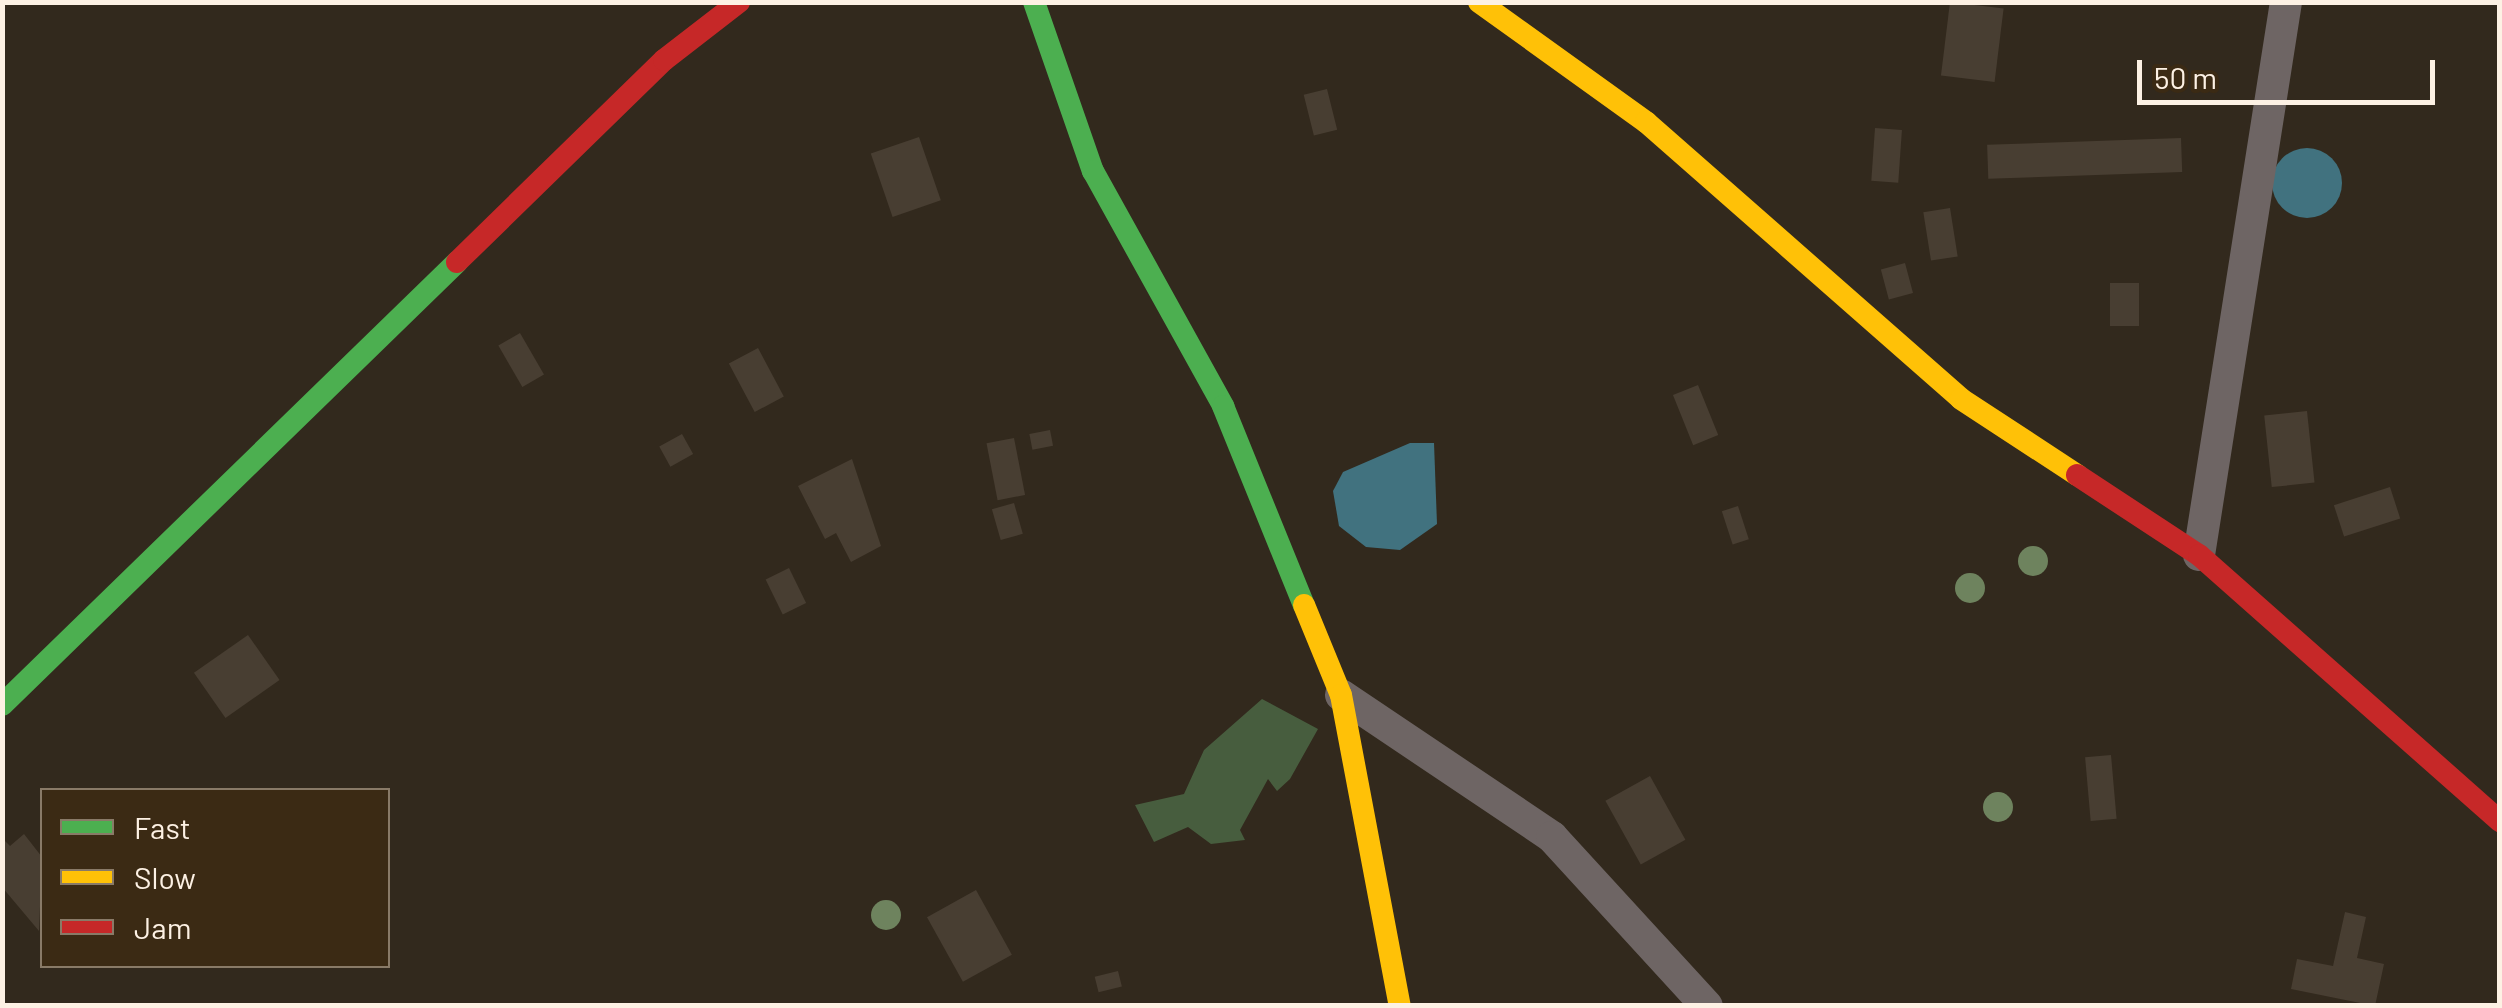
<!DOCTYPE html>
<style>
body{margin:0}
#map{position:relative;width:2502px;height:1008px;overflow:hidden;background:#32291d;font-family:Barlow,sans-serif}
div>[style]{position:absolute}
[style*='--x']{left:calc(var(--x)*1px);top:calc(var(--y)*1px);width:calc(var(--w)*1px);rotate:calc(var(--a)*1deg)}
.forest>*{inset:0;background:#475d3e}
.water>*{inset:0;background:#41727f}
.round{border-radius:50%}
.building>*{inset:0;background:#483e32;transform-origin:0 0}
.street>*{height:32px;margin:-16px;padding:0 16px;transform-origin:16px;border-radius:16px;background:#6e6564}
.fast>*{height:22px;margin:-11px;padding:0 11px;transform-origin:11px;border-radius:11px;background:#4caf50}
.slow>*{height:22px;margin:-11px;padding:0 11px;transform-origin:11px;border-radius:11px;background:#ffc107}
.jam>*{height:22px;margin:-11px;padding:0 11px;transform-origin:11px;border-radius:11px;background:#c62828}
.trees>*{width:30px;height:30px;margin:-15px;border-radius:50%;background:#6e835e}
span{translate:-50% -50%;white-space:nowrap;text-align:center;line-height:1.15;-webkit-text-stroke:8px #3b2a14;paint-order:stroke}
.frame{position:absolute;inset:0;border:5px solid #fdf1e4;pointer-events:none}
.legend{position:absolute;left:40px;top:788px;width:350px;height:180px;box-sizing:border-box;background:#3b2a14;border:2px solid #897a67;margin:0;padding:12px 18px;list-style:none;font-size:30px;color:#fdf1e4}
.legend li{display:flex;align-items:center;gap:20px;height:50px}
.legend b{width:50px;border:2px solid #897a67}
.scale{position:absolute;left:2137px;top:60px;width:298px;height:45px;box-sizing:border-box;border:5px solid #fdf1e4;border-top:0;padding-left:12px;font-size:30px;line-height:35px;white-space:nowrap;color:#fdf1e4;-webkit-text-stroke:8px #3b2a14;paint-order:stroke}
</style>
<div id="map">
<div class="forest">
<div style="clip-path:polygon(1262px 699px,1318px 729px,1290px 779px,1277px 791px,1268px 779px,1240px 830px,1245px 840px,1211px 844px,1188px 827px,1154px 842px,1135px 805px,1184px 794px,1204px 750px)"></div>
</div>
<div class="water">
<div class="round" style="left:2272px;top:148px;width:70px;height:70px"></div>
<div style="clip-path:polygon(1410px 443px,1434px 443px,1437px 524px,1400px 550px,1366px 547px,1339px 526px,1333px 491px,1343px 472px)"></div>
</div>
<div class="building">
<div style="left:1950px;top:2px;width:54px;height:74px;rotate:7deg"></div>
<div style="left:1327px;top:89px;width:42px;height:24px;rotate:76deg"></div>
<div style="left:1875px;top:128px;width:27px;height:53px;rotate:4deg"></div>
<div style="left:919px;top:137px;width:67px;height:51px;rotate:71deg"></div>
<div style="left:2181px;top:138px;width:34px;height:194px;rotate:88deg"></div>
<div style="left:1950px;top:208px;width:49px;height:27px;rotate:81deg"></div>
<div style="left:1905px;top:263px;width:31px;height:25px;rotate:75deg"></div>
<div style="left:2110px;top:283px;width:29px;height:43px"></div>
<div style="left:520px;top:333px;width:48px;height:25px;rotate:60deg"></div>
<div style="left:758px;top:348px;width:55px;height:33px;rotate:62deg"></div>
<div style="left:1698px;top:385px;width:54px;height:27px;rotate:68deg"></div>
<div style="left:2307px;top:411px;width:72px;height:43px;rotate:84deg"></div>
<div style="left:1050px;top:430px;width:16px;height:21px;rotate:79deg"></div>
<div style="left:682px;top:434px;width:23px;height:26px;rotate:61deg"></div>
<div style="left:1014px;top:438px;width:58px;height:28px;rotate:79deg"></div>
<div style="clip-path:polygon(852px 459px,881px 546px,851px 562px,836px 533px,825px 539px,798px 486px)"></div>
<div style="left:2390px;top:487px;width:33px;height:59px;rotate:72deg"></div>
<div style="left:1014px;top:503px;width:32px;height:23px;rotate:74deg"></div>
<div style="left:1738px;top:506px;width:35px;height:17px;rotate:72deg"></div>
<div style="left:789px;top:568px;width:39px;height:26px;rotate:64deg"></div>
<div style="left:248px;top:635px;width:55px;height:66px;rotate:55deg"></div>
<div style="left:2111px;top:755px;width:64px;height:26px;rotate:85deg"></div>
<div style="left:1650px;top:776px;width:73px;height:51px;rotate:61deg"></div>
<div style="clip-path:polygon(24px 834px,42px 857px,39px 931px,2px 887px,2px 838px,10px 846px)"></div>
<div style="left:976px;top:890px;width:74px;height:56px;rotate:61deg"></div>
<div style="clip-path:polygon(2345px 912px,2366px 917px,2357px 958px,2384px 964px,2375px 1006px,2291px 989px,2297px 959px,2333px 966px)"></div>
<div style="left:1118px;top:971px;width:16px;height:24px;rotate:76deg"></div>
</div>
<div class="street">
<div style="--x:2199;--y:555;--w:560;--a:-81.06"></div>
<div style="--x:1341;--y:695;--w:254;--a:33.9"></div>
<div style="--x:1552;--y:837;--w:229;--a:47.5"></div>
</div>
<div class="fast">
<div style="--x:1034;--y:2;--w:179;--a:70.8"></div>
<div style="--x:1093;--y:171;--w:269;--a:61"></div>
<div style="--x:1223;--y:406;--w:215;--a:67.9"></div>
<div style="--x:2;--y:705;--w:635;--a:-44.23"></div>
</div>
<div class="slow">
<div style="--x:1479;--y:2;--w:206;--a:35.7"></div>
<div style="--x:1646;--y:122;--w:419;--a:41.3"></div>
<div style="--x:1961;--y:399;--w:139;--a:33.2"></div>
<div style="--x:1304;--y:605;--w:97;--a:67.7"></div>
<div style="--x:1341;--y:695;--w:317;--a:79.3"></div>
</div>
<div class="jam">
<div style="--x:457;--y:262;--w:289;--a:-44.3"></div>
<div style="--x:664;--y:60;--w:95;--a:-37.7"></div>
<div style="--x:2077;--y:475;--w:146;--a:33.3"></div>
<div style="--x:2199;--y:555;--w:402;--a:41.5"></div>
</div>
<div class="trees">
<div style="left:2033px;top:561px"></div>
<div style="left:1970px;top:588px"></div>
<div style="left:1998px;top:807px"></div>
<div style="left:886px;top:915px"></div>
</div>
<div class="frame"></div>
<ul class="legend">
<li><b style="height:12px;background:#4caf50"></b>Fast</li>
<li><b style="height:12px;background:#ffc107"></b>Slow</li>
<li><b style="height:12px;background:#c62828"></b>Jam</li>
</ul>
<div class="scale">50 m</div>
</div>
